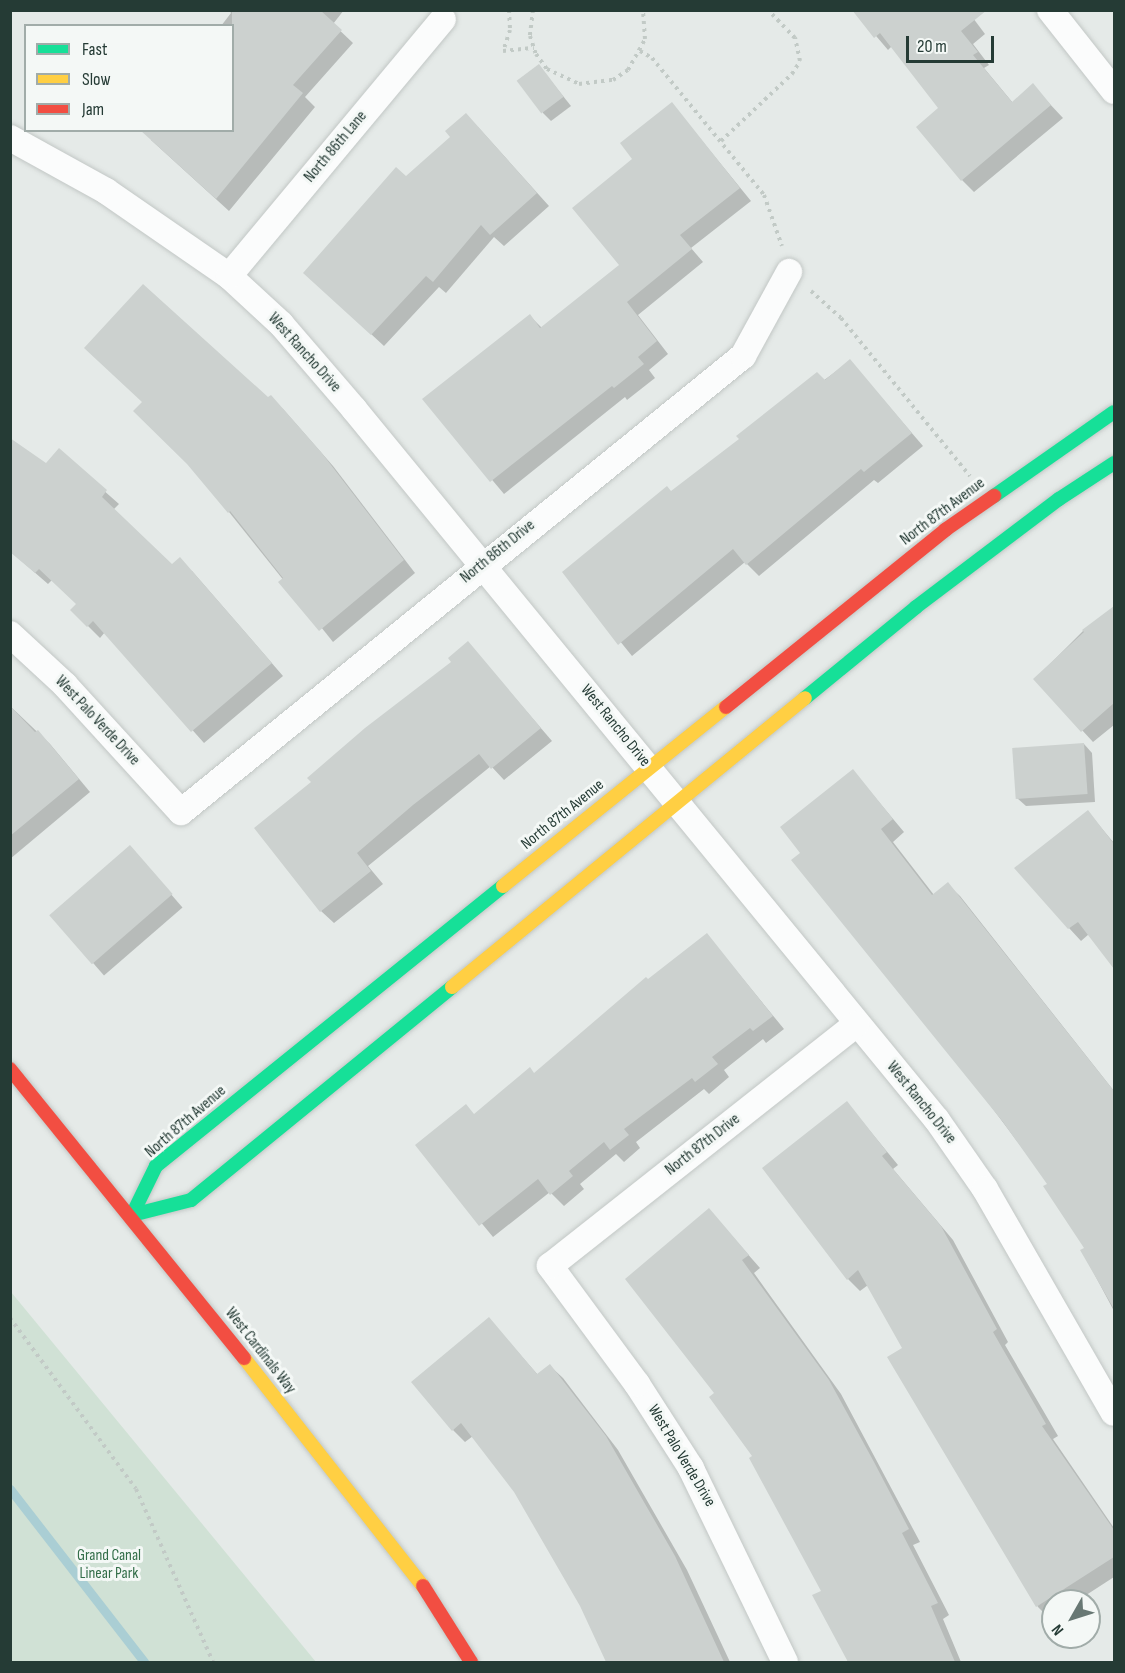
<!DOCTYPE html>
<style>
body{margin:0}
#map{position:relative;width:1125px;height:1673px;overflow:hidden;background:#e5eae8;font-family:"Sofia Sans Condensed",sans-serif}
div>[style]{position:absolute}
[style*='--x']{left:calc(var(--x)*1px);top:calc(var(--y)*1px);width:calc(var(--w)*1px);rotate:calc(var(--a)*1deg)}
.green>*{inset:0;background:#d0e1d5}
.shadow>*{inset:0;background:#0003;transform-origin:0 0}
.stream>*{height:9px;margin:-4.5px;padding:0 4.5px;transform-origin:4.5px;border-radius:4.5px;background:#aaced4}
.building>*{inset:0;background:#ccd1cf;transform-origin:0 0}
.path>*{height:4px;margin-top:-2px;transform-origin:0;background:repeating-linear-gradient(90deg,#c2cac6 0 3px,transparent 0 7.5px)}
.roads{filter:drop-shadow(0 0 2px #c2c7c5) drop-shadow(0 0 2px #c2c7c5)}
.street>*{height:26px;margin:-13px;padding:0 13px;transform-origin:13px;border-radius:13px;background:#fbfcfc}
.fast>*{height:14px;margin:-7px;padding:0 7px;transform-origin:7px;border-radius:7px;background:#16e098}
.slow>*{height:14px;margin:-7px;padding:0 7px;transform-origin:7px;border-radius:7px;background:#ffcf43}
.jam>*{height:14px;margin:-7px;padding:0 7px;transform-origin:7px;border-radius:7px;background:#f24e42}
span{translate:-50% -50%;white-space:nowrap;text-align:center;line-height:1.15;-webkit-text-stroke:6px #f4f8f6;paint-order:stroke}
.street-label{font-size:16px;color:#253b35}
.park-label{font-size:16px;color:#336e49}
.frame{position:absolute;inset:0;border:12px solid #253b35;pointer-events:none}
.legend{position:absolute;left:24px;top:24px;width:210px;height:108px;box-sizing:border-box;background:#f4f8f6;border:2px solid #a1aca9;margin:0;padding:8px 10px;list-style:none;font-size:18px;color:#253b35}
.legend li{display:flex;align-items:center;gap:12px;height:30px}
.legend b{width:30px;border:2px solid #a1aca9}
.north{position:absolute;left:1041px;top:1589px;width:60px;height:60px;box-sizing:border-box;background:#f4f8f6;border:2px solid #a1aca9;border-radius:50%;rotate:231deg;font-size:16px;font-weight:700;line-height:24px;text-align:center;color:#253b35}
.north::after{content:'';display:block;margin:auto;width:21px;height:27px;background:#687874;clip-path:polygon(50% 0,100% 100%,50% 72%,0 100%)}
.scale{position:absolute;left:906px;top:36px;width:88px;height:27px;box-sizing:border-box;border:3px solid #253b35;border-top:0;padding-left:8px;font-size:18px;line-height:21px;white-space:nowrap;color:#253b35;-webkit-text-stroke:4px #f4f8f6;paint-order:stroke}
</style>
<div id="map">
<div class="green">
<div style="clip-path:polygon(11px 1292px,316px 1662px,11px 1662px)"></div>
</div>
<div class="shadow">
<div style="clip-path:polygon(229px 10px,344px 10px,333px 24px,353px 43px,305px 97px,315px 107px,229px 211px,151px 140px,232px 130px,232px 26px,221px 26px,231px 13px)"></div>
<div style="clip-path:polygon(854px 10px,967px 10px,985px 34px,973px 44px,989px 65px,984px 68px,1013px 103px,1033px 86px,1063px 118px,974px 192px,962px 180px,940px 108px,892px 46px,888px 50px)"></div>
<div style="clip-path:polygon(539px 66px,571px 106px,551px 121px,543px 113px)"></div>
<div style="clip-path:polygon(672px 104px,751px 201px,691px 248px,703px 262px,638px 315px,668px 354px,649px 370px,655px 378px,627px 400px,625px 397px,504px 494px,424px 399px,530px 316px,542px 328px,621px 266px,634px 159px)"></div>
<div style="clip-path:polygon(478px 127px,549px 206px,504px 246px,494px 237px,446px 293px,439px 287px,384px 346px,318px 285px,406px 178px)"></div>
<div style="clip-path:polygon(850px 361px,923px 446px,878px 483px,874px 480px,759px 576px,745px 562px,632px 656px,564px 572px)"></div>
<div style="clip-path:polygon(268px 399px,283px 409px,333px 466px,415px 573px,333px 642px,229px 512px)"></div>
<div style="clip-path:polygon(59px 451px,119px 504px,113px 510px,171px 566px,192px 571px,283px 676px,204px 743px,105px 632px,100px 638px,72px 610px,77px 604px,52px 580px,48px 584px,10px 551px,46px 465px)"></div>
<div style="clip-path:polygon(1114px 608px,1114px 725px,1093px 742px,1035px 679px,1084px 630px)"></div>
<div style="clip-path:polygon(468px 643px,552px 741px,504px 780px,491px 766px,368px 866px,383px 884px,334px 923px,321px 911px,453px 662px)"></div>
<div style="clip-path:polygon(10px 706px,50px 744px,90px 792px,10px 859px)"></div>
<div style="clip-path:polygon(1084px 744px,1092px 753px,1095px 802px,1026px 806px,1017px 798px)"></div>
<div style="clip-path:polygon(853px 771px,904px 832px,893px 842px,934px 895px,947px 884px,960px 896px,1114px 1091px,1114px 1311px,1082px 1251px,1086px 1248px,1049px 1184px,802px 853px)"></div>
<div style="clip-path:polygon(1088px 812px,1114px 843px,1114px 967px,1089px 934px,1081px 941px,1069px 928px)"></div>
<div style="left:130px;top:847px;width:80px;height:104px;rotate:49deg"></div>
<div style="clip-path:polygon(707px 935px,784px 1029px,766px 1043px,763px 1039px,724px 1070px,729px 1077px,709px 1094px,704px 1089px,636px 1142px,640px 1148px,624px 1162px,616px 1154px,580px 1184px,584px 1189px,564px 1206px,550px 1192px,493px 1237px,417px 1145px,475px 1115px,535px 1074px)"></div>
<div style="clip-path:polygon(847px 1103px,898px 1165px,893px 1169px,953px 1240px,1008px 1342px,1005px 1345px,1058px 1436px,1053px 1439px,1114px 1528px,1114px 1577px,1077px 1601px,1053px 1601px,1050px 1619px,1038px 1607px,889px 1358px,904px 1348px,868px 1285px,860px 1291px,848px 1279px)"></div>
<div style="clip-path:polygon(709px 1210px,760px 1268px,754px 1273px,841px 1394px,920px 1542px,913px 1545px,949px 1615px,943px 1619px,961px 1662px,845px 1662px,848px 1661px,823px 1591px,754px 1457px,717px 1394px)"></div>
<div style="clip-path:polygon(489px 1319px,538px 1375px,550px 1366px,563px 1378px,618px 1450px,687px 1570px,730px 1662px,607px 1662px,582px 1605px,515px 1491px,473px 1436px,465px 1442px,453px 1430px)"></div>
</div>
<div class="stream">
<div style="--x:10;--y:1489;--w:219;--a:52.2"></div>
</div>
<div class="building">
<div style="clip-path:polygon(232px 10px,320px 10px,342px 30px,293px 85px,303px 93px,216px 199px,140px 130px,232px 130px)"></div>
<div style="clip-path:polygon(852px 10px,987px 10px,961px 31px,978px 52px,973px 55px,1012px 102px,1033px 83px,1051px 105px,961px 181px,916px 127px,938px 108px,880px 33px,874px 38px)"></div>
<div style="left:539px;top:64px;width:41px;height:28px;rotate:53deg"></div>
<div style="clip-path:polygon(672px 102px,740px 188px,680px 235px,692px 249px,627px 302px,657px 341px,638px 357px,644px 364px,614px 388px,612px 386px,490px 482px,422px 399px,530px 314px,540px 328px,619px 265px,572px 208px,632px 159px,620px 143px)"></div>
<div style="clip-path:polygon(466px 113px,537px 193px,490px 235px,481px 225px,433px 282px,426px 276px,371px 335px,303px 273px,396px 167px,406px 176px,450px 137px,445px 131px)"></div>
<div style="clip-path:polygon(143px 284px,268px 397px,271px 395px,321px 452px,404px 560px,319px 631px,278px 582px,283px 578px,230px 511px,228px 513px,187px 464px,133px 411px,142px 402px,84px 348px)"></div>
<div style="clip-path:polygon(850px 359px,912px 433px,864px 472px,861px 469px,746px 565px,733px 549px,618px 645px,562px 572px,667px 486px,671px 491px,739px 439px,736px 436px,817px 372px,825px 380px)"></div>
<div style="clip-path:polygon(10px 438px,46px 463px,59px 448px,107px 490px,102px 497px,172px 564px,180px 557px,272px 663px,191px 732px,93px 621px,87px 627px,70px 610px,76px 604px,39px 569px,35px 573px,10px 552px)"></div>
<div style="clip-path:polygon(1114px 606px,1114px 703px,1081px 732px,1033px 679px,1084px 632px,1082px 630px)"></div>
<div style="clip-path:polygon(468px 641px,541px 728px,491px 769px,479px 754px,413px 805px,357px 853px,371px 871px,320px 912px,254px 828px,311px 782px,307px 778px,365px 728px,451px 662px,448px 658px)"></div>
<div style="clip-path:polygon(10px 706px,35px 732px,38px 730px,79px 779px,10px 836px)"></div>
<div style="left:1084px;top:743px;width:51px;height:72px;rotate:86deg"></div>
<div style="clip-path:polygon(853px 769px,893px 819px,881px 829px,932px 895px,948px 882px,1114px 1091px,1114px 1309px,1080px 1250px,1084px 1248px,1043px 1186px,1047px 1184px,1003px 1122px,791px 860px,800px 853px,780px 827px)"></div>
<div style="clip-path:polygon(1088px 810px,1114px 844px,1114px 969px,1078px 922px,1068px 929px,1014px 868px)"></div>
<div style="left:130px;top:845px;width:65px;height:107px;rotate:49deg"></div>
<div style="clip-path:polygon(707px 933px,773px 1016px,753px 1031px,750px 1028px,712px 1057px,718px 1064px,695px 1082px,692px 1078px,624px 1129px,629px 1135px,610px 1150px,604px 1142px,569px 1171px,573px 1176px,550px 1195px,538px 1179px,479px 1226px,415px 1145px,466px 1104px,474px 1114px,530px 1067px,534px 1073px,646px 977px,648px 979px)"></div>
<div style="clip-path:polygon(847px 1101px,887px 1152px,882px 1156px,941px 1226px,997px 1329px,993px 1332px,1046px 1424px,1042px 1426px,1114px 1530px,1114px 1557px,1036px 1607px,887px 1357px,902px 1348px,858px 1270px,847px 1280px,762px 1168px)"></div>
<div style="clip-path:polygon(709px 1208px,749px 1255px,742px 1260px,829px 1380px,874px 1462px,909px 1529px,902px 1533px,938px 1603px,931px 1606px,955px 1662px,848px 1662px,812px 1595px,821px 1591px,749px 1458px,752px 1456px,709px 1397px,714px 1393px,625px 1279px)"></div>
<div style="clip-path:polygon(489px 1317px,537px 1374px,550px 1364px,606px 1436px,675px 1556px,724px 1662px,606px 1662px,580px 1606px,514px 1492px,461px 1423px,452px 1431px,411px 1382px)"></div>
</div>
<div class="path">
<div style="--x:509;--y:10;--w:20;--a:87"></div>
<div style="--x:510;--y:30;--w:22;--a:108"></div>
<div style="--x:503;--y:51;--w:31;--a:-6"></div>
<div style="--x:533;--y:10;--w:26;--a:97"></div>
<div style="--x:530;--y:36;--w:19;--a:72"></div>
<div style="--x:536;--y:54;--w:19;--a:54"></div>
<div style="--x:547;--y:69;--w:35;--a:25"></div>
<div style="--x:579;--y:84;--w:34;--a:-7"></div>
<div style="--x:613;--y:80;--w:18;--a:-34"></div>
<div style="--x:628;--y:70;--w:35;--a:-61"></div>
<div style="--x:645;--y:39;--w:29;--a:-94"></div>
<div style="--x:640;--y:51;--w:14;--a:30"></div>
<div style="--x:652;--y:58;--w:177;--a:50.7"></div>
<div style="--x:764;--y:195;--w:54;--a:70.6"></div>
<div style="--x:721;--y:141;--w:98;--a:-43.3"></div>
<div style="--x:792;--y:74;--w:15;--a:-58"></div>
<div style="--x:800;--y:61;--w:24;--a:-102"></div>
<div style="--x:795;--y:38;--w:39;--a:-134"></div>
<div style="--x:811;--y:291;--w:40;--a:42"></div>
<div style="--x:841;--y:318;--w:204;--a:50.8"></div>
<div style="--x:10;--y:1318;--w:212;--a:53.6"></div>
<div style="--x:136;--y:1489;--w:189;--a:66"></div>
</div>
<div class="roads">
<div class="street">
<div style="--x:1050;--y:10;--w:103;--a:51.7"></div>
<div style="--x:10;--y:138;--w:110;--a:28.9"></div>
<div style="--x:106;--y:191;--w:150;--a:34.6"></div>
<div style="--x:229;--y:276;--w:71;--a:42.7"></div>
<div style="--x:281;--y:324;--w:112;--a:49.3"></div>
<div style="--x:354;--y:409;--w:919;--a:50.65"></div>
<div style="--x:937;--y:1120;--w:84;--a:55.2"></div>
<div style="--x:985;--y:1189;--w:258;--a:60.1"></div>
<div style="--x:229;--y:276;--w:334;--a:-50.2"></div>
<div style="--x:10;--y:634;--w:75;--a:42.8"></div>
<div style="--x:65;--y:685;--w:172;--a:47.6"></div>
<div style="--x:181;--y:812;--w:724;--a:-39.06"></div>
<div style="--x:743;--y:356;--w:96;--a:-61.3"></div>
<div style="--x:785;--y:1662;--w:216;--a:-115.9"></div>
<div style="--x:691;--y:1468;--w:100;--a:-122.7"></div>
<div style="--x:637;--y:1384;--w:147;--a:-126.4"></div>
<div style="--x:550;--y:1266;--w:390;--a:-38.3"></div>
</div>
<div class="fast">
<div style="--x:994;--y:496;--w:146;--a:-35"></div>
<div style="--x:805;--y:698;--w:144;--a:-39.3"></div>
<div style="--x:916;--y:607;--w:179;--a:-37.1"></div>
<div style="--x:1059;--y:499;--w:66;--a:-33.2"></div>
<div style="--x:132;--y:1215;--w:55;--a:-63.9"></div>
<div style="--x:156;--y:1166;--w:446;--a:-38.9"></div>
<div style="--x:132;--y:1215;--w:61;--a:-14.3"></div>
<div style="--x:191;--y:1200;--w:337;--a:-39.2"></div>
</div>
<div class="slow">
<div style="--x:503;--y:886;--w:286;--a:-38.8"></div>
<div style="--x:452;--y:987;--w:456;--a:-39.3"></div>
<div style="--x:244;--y:1358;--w:290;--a:51.9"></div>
</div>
<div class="jam">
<div style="--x:726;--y:707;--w:282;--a:-38.9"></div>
<div style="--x:945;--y:530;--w:60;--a:-34.8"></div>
<div style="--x:10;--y:1069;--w:372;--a:51"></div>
<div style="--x:423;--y:1586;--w:90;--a:57.7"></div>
</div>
</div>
<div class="street-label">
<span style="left:336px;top:147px;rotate:-50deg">North 86th Lane</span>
<span style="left:304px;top:353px;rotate:48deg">West Rancho Drive</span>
<span style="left:943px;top:512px;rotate:-37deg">North 87th Avenue</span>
<span style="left:498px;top:552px;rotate:-39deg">North 86th Drive</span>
<span style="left:97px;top:721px;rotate:47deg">West Palo Verde Drive</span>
<span style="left:615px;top:726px;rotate:51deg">West Rancho Drive</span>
<span style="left:563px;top:815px;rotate:-39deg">North 87th Avenue</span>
<span style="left:921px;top:1103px;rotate:51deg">West Rancho Drive</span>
<span style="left:186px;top:1122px;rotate:-41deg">North 87th Avenue</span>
<span style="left:703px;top:1145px;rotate:-38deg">North 87th Drive</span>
<span style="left:260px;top:1351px;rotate:52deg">West Cardinals Way</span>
<span style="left:681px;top:1456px;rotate:59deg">West Palo Verde Drive</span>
</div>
<div class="park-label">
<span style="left:109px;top:1565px">Grand Canal<br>Linear Park</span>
</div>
<div class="frame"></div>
<ul class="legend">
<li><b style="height:8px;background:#16e098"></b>Fast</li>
<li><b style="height:8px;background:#ffcf43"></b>Slow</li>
<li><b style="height:8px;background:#f24e42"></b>Jam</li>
</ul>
<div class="north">N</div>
<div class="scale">20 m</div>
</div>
